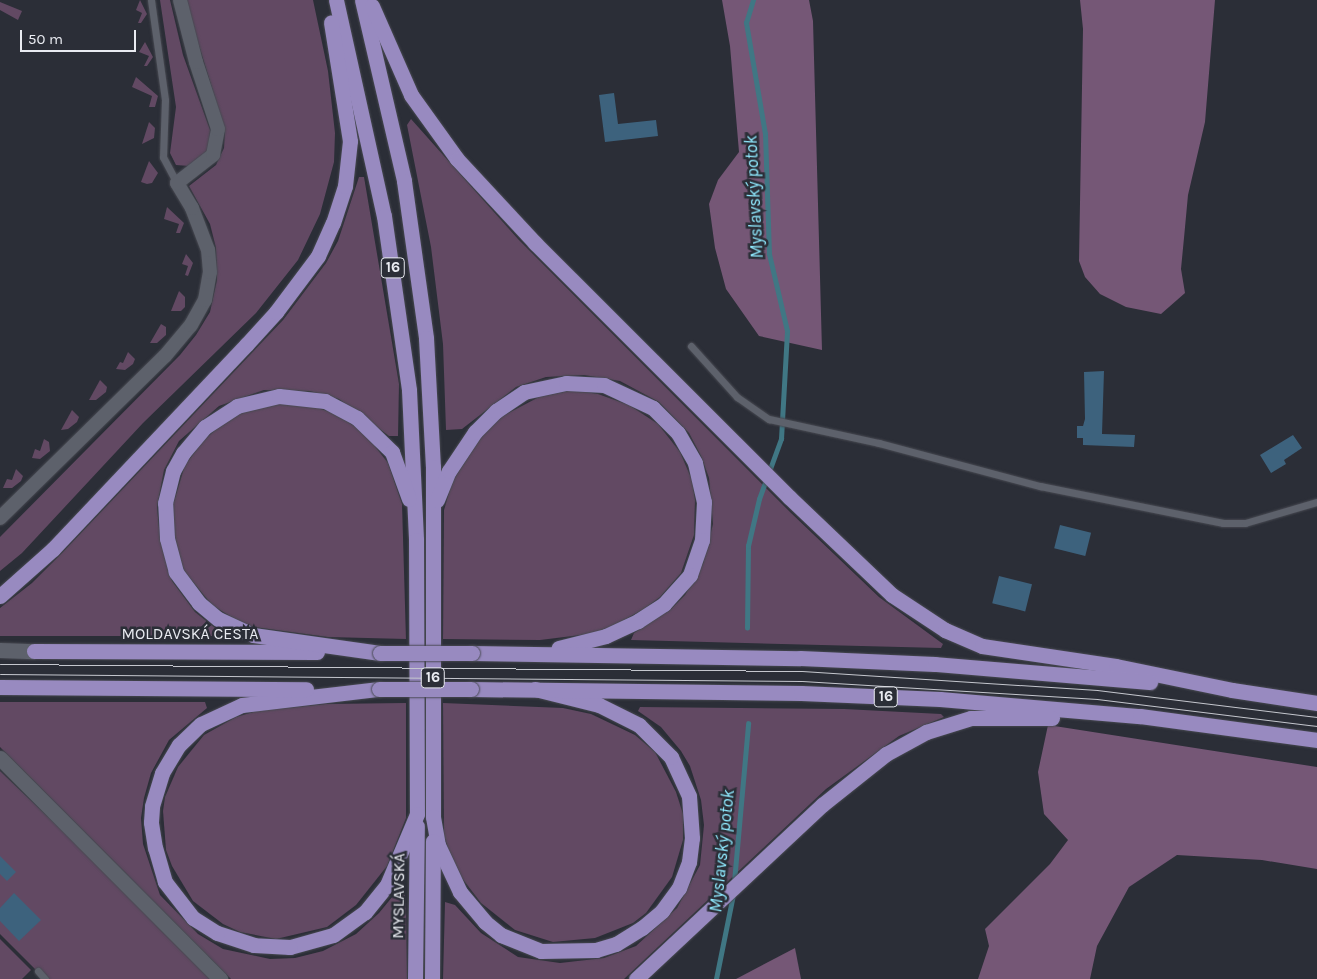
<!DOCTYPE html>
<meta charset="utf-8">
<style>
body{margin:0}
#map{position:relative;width:1317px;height:979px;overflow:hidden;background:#2b2e37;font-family:Karla,sans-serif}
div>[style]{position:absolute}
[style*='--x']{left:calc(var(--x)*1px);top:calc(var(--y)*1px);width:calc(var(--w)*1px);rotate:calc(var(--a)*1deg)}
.green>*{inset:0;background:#624963}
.forest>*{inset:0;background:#755776}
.stream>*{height:4.5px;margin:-2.25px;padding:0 2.25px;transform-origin:2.25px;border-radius:2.25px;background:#407784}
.building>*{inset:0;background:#3d627d;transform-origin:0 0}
.roads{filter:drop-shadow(0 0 1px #474951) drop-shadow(0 0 1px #474951)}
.service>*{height:7px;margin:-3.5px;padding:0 3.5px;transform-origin:3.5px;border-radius:3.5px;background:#5d616b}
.minor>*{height:14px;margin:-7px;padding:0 7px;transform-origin:7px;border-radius:7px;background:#5d616b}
.tertiary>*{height:15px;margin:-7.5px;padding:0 7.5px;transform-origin:7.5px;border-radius:7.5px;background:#5d616b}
.trunk>*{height:15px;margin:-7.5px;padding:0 7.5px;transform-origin:7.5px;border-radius:7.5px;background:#988ac0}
.tram>*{height:1px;margin:-0.5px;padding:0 0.5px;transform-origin:0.5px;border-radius:0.5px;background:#c5c7ce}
.bridges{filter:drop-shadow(0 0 1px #474951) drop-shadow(0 0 1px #474951)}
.trunk-bridge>*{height:15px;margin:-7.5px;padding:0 7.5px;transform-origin:7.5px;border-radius:7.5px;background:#988ac0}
span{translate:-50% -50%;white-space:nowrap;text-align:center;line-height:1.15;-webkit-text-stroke:5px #2b2e37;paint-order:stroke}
.shield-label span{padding:1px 4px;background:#2b2e37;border:1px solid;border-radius:4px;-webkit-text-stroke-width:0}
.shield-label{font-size:15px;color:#e9ebf1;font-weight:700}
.street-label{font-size:16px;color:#e9ebf1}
.water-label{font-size:18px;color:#8fe9fe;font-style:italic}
.scale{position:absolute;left:20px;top:30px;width:116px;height:22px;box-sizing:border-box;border:2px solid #e9ebf1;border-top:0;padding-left:6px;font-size:15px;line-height:18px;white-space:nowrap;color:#e9ebf1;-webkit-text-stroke:4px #2b2e37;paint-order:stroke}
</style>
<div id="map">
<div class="green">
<div style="clip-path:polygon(140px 0,147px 14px,141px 23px,138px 23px,142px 13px,136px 10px)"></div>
<div style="clip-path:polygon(160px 0,170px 0,183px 55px,210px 130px,209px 148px,201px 159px,189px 166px,176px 165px,170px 153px,176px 107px)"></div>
<div style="clip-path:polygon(185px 0,313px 0,328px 71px,335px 133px,334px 162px,320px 214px,298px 260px,256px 313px,143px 423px,22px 553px,0 571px,0 537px,180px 355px,196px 335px,210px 312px,217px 280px,216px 248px,210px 224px,189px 186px,216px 165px,224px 148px,225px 130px)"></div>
<div style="clip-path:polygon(0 2px,22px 11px,18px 20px,0 10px)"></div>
<div style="clip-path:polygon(145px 42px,153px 57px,147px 66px,144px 66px,149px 56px,139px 52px)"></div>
<div style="clip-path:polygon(136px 77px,158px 96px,155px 107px,149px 107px,152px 96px,132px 87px)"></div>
<div style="clip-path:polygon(411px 119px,518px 239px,790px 512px,879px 597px,943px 644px,941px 648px,631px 640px,634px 633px,671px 609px,685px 595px,703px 564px,713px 524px,709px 478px,701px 456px,689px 433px,659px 402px,620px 381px,584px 375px,546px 377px,516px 387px,462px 429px,446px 430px,443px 344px,431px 247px,407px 125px)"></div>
<div style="clip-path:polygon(149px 122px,155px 128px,154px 138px,142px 144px)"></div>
<div style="clip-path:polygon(149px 161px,158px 173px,152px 183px,147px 184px,141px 182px)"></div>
<div style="clip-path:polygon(359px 177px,364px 177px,399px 384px,398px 436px,389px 436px,339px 399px,310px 391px,264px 390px,219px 406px,179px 441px,164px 470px,157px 507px,160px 539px,172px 581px,195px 612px,219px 631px,218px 636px,0 636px,0 608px,32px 583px,62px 553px,283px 320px,326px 263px,338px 241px)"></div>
<div style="clip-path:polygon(167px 207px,184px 223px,180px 233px,176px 233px,179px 224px,164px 219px)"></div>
<div style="clip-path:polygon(186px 254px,193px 263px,188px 276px,185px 275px,188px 266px,182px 264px)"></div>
<div style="clip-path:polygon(179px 291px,185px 297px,185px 307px,181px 311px,171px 311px)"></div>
<div style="clip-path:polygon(161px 324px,166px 327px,166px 335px,157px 343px,150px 343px)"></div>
<div style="clip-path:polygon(128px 352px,135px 359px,133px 364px,125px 370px,116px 369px,120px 362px,123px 363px)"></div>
<div style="clip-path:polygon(100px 380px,107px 387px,106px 392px,96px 400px,89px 400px)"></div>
<div style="clip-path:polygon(573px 390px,598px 394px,629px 405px,658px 424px,680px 452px,692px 480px,695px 500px,694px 535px,681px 573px,660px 597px,644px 609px,611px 627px,589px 634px,540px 640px,443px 639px,444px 510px,452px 482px,483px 434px,503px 416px,539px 397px)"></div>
<div style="clip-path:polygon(271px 404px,304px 404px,331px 412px,363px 431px,388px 463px,402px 504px,406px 639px,328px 637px,246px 626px,212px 605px,184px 571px,175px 543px,172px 508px,185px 465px,204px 440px,222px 424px,239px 414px)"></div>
<div style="clip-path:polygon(72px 410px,79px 417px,77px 422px,68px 429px,61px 430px)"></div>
<div style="clip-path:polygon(44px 439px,49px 442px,50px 451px,40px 459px,32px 458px,35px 449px,40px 451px)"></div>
<div style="clip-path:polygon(16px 469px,23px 476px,21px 481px,12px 488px,3px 488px,7px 479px,12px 480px)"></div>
<div style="clip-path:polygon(0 702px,205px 702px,207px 708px,169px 740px,151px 773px,144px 798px,141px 818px,143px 844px,160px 895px,198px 934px,223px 949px,270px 959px,295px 958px,323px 951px,356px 934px,379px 913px,402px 885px,406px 900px,407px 979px,231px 979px,0 747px)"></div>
<div style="clip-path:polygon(406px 703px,406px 818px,387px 866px,356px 905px,327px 927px,276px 939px,240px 932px,223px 924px,193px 901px,172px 866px,166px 850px,163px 811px,165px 797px,178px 767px,204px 735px,236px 717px,257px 711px,326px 704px)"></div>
<div style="clip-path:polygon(443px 703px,563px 708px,591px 714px,635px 735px,655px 752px,676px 792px,683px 814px,683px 840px,672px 877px,646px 913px,633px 923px,595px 938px,553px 942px,515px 930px,481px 903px,455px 869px,444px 836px)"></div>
<div style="clip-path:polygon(640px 707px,844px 709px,941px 714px,944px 717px,899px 736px,826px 789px,624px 979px,443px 979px,445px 902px,455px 905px,481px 933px,518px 957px,560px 963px,604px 958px,636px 946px,677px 908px,700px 865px,704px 825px,701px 800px,690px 766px,681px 751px,661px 727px,638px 711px)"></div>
<div style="clip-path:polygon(0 771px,99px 866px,210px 979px,45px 979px,0 934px)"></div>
<div style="clip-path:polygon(0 939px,31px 970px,22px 979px,0 979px)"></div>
</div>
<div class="forest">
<div style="clip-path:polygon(722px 0,809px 0,813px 21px,822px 350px,759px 336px,726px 289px,715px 248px,709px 204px,718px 180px,739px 152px,730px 46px)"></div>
<div style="clip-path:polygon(1080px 0,1215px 0,1205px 122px,1188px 195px,1184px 238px,1181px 269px,1185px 293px,1161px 314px,1126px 307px,1100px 294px,1085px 277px,1079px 261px,1083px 29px)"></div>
<div style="clip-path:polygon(1048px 725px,1317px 767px,1317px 869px,1262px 860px,1177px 855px,1129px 887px,1097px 946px,1090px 979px,978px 979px,989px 946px,985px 929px,1050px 864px,1068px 840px,1044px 814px,1038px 772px)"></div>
<div style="clip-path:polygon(795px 948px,801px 979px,736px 979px)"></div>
</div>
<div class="stream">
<div style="--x:747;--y:628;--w:82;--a:-89.3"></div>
<div style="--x:748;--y:546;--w:48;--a:-76.8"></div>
<div style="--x:759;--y:499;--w:64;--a:-69.9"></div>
<div style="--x:781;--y:439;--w:108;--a:-86.8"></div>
<div style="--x:787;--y:331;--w:79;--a:-103.2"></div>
<div style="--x:769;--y:254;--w:120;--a:-91.9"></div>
<div style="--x:765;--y:134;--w:113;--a:-99.7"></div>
<div style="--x:746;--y:23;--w:24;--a:-73"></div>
<div style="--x:734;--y:882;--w:159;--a:-84.9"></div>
<div style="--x:716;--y:979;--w:86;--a:-78.6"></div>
</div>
<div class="building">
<div style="clip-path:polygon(614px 93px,618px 124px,656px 120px,658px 136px,605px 142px,599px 95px)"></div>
<div style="clip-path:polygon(1104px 371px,1102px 434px,1135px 435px,1134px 447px,1083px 445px,1083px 438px,1077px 438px,1077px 426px,1083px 426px,1085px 419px,1084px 372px)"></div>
<div style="clip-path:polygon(1293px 435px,1302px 448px,1284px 460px,1286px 464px,1271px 473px,1260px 455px)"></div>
<div style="left:1060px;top:525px;width:32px;height:24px;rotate:14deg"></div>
<div style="left:999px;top:576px;width:34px;height:28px;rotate:14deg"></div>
<div style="clip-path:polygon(0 856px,16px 872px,7px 881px,0 874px)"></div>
<div style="clip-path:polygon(14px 893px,41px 920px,19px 941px,0 921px,0 908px)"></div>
</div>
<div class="roads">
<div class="service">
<div style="--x:151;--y:0;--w:101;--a:82"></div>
<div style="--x:165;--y:100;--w:57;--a:92"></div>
<div style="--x:163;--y:157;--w:30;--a:62"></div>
<div style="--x:691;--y:346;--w:69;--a:48"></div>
<div style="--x:737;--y:397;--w:39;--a:35"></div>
<div style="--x:769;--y:419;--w:113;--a:12.3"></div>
<div style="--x:879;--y:443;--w:167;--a:15"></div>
<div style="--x:1040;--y:486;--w:187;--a:11.4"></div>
<div style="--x:1223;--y:523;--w:22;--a:0"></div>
<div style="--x:1245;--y:523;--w:75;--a:-16.3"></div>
<div style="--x:38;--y:971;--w:11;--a:49"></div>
</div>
<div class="minor">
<div style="--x:0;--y:518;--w:231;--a:-44.5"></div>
<div style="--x:165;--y:356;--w:40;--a:-50"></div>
<div style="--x:191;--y:325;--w:29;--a:-61"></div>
<div style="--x:205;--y:300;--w:28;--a:-80"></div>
<div style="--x:210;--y:272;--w:22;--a:-95"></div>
<div style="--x:208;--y:250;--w:45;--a:-110.9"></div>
<div style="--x:192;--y:208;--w:29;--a:-121"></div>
<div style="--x:177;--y:183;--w:46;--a:-37.9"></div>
<div style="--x:213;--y:155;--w:26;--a:-79"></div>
<div style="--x:218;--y:129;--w:71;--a:-108.2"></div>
<div style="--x:196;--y:62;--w:64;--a:-104.5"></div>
</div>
<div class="tertiary">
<div style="--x:0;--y:650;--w:34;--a:2"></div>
<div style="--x:0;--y:758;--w:312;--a:45.1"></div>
</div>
<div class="trunk">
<div style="--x:336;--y:0;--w:221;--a:77.5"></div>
<div style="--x:384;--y:216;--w:176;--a:81.8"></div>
<div style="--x:409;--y:390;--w:150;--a:87.3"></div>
<div style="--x:416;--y:540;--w:274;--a:89.8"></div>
<div style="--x:417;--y:814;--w:77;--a:112.9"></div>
<div style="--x:387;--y:885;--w:35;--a:129"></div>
<div style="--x:365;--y:912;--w:39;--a:144"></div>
<div style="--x:333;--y:935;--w:45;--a:164.4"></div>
<div style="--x:290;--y:947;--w:36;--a:-177"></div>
<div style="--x:254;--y:945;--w:39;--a:-162"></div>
<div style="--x:217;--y:933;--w:28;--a:-148"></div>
<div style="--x:193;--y:918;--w:46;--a:-127.9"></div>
<div style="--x:165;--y:882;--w:35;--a:-106"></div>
<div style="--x:155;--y:848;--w:26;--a:-99"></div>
<div style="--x:151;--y:822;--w:16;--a:-86"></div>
<div style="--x:152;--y:806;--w:34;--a:-73"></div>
<div style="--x:162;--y:773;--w:33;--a:-59"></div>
<div style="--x:179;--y:745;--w:30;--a:-44"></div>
<div style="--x:201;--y:724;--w:45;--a:-24.9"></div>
<div style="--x:242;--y:705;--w:138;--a:-6.7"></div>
<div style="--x:362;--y:0;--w:186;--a:76.9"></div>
<div style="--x:404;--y:181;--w:159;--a:82"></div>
<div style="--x:426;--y:338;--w:129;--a:86.9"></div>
<div style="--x:433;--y:467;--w:350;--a:90"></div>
<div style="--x:433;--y:817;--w:28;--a:80"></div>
<div style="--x:438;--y:845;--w:52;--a:64.9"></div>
<div style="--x:460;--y:892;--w:39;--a:50"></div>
<div style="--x:485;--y:922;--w:21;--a:39"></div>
<div style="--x:501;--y:935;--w:43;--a:21.8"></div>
<div style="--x:541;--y:951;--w:55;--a:-1"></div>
<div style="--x:596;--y:950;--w:21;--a:-17"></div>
<div style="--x:616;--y:944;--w:31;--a:-32"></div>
<div style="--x:642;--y:928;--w:26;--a:-40"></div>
<div style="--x:662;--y:911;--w:29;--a:-54"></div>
<div style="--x:679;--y:888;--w:28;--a:-69"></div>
<div style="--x:689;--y:862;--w:24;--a:-83"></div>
<div style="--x:692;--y:838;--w:42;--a:-94.1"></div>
<div style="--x:689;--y:796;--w:43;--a:-114.8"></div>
<div style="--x:671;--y:757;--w:45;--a:-135"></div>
<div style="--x:639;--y:725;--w:45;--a:-153.4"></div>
<div style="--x:599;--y:705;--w:66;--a:-166"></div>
<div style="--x:372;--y:6;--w:97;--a:66.3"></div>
<div style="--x:411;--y:95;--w:79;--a:54.3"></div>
<div style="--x:457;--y:159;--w:115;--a:47.1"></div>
<div style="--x:535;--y:243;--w:359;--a:45"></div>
<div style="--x:789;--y:497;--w:142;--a:43.6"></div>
<div style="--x:892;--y:595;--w:64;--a:33.4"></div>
<div style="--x:945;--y:630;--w:40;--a:23.4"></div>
<div style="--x:982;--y:646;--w:135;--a:8.5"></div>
<div style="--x:1116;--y:666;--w:118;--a:11.7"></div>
<div style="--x:1232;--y:690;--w:86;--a:8.7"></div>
<div style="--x:437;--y:500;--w:31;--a:-68"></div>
<div style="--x:449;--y:471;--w:47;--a:-56.3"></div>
<div style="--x:475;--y:432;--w:30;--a:-45"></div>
<div style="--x:496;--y:411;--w:34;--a:-34"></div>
<div style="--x:524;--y:392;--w:43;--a:-12.1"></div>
<div style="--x:566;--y:383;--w:38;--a:3"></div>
<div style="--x:604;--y:385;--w:54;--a:25.1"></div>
<div style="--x:653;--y:408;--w:35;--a:45"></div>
<div style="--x:678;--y:433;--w:34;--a:60"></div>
<div style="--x:695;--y:463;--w:40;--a:77"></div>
<div style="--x:704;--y:502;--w:38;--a:93"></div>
<div style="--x:702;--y:540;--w:37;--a:109"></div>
<div style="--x:690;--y:575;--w:39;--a:132"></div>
<div style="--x:664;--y:604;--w:31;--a:147"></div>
<div style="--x:638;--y:621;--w:35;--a:155"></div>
<div style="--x:606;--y:636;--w:49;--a:165.7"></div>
<div style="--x:0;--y:596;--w:71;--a:-41.6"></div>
<div style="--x:53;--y:549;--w:281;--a:-46.6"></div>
<div style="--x:246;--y:345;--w:45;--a:-47.7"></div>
<div style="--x:276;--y:312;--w:70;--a:-53.1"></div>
<div style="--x:318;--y:256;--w:36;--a:-66"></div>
<div style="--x:333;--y:223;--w:39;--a:-72"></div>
<div style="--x:345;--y:186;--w:45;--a:-83.7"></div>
<div style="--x:350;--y:141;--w:120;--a:-99.1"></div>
<div style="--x:34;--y:651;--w:283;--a:0.2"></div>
<div style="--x:380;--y:653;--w:128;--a:-171.9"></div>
<div style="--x:253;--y:635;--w:38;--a:-155"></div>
<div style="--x:218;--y:619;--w:25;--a:-140"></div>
<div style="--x:199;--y:603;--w:39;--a:-127"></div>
<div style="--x:176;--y:572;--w:35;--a:-105"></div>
<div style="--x:167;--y:538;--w:35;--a:-93"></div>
<div style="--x:165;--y:503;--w:33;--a:-76"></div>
<div style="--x:173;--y:471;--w:21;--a:-61"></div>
<div style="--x:183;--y:453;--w:34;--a:-50"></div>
<div style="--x:205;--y:427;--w:38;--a:-33"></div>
<div style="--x:237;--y:406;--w:43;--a:-13.4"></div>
<div style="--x:279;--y:396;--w:46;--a:6.2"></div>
<div style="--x:325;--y:401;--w:36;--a:28"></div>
<div style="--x:357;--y:418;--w:49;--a:44.2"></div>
<div style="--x:392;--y:452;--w:50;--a:70.1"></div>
<div style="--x:472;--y:653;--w:328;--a:0.9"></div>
<div style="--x:800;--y:658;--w:135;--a:2.5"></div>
<div style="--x:935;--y:664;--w:216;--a:4.8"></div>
<div style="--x:0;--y:687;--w:306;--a:0.4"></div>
<div style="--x:471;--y:689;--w:330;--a:0.7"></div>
<div style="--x:801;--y:693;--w:139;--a:2.5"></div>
<div style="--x:940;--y:699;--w:201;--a:4.9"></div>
<div style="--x:1140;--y:716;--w:179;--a:7.7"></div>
<div style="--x:415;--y:979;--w:153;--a:-89.3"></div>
<div style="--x:432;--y:979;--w:138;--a:-89.6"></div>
<div style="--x:636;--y:979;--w:255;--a:-43.1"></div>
<div style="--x:822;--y:805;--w:82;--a:-38.6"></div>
<div style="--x:886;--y:754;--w:46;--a:-28.8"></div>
<div style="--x:926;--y:732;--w:47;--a:-17.3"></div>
<div style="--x:971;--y:718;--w:81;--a:0"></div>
</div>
</div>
<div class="tram">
<div style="--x:0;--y:664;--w:802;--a:0.5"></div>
<div style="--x:802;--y:671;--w:296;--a:3.7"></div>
<div style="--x:1097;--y:690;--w:222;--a:7"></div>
<div style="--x:0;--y:674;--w:802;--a:0.5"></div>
<div style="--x:802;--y:681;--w:296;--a:3.5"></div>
<div style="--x:1097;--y:699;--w:222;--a:7"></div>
</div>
<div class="bridges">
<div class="trunk-bridge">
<div style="--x:380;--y:653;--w:92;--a:0"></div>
<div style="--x:379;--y:689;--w:92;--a:0"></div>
</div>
</div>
<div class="shield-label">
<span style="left:393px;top:268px">16</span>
<span style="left:433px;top:678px">16</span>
<span style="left:886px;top:697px">16</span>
</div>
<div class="street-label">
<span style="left:190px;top:634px">MOLDAVSKÁ CESTA</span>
<span style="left:399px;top:896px;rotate:-89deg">MYSLAVSKÁ</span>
</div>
<div class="water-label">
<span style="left:754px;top:197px;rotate:-93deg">Myslavský potok</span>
<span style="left:722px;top:851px;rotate:-84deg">Myslavský potok</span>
</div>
<div class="scale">50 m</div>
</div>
